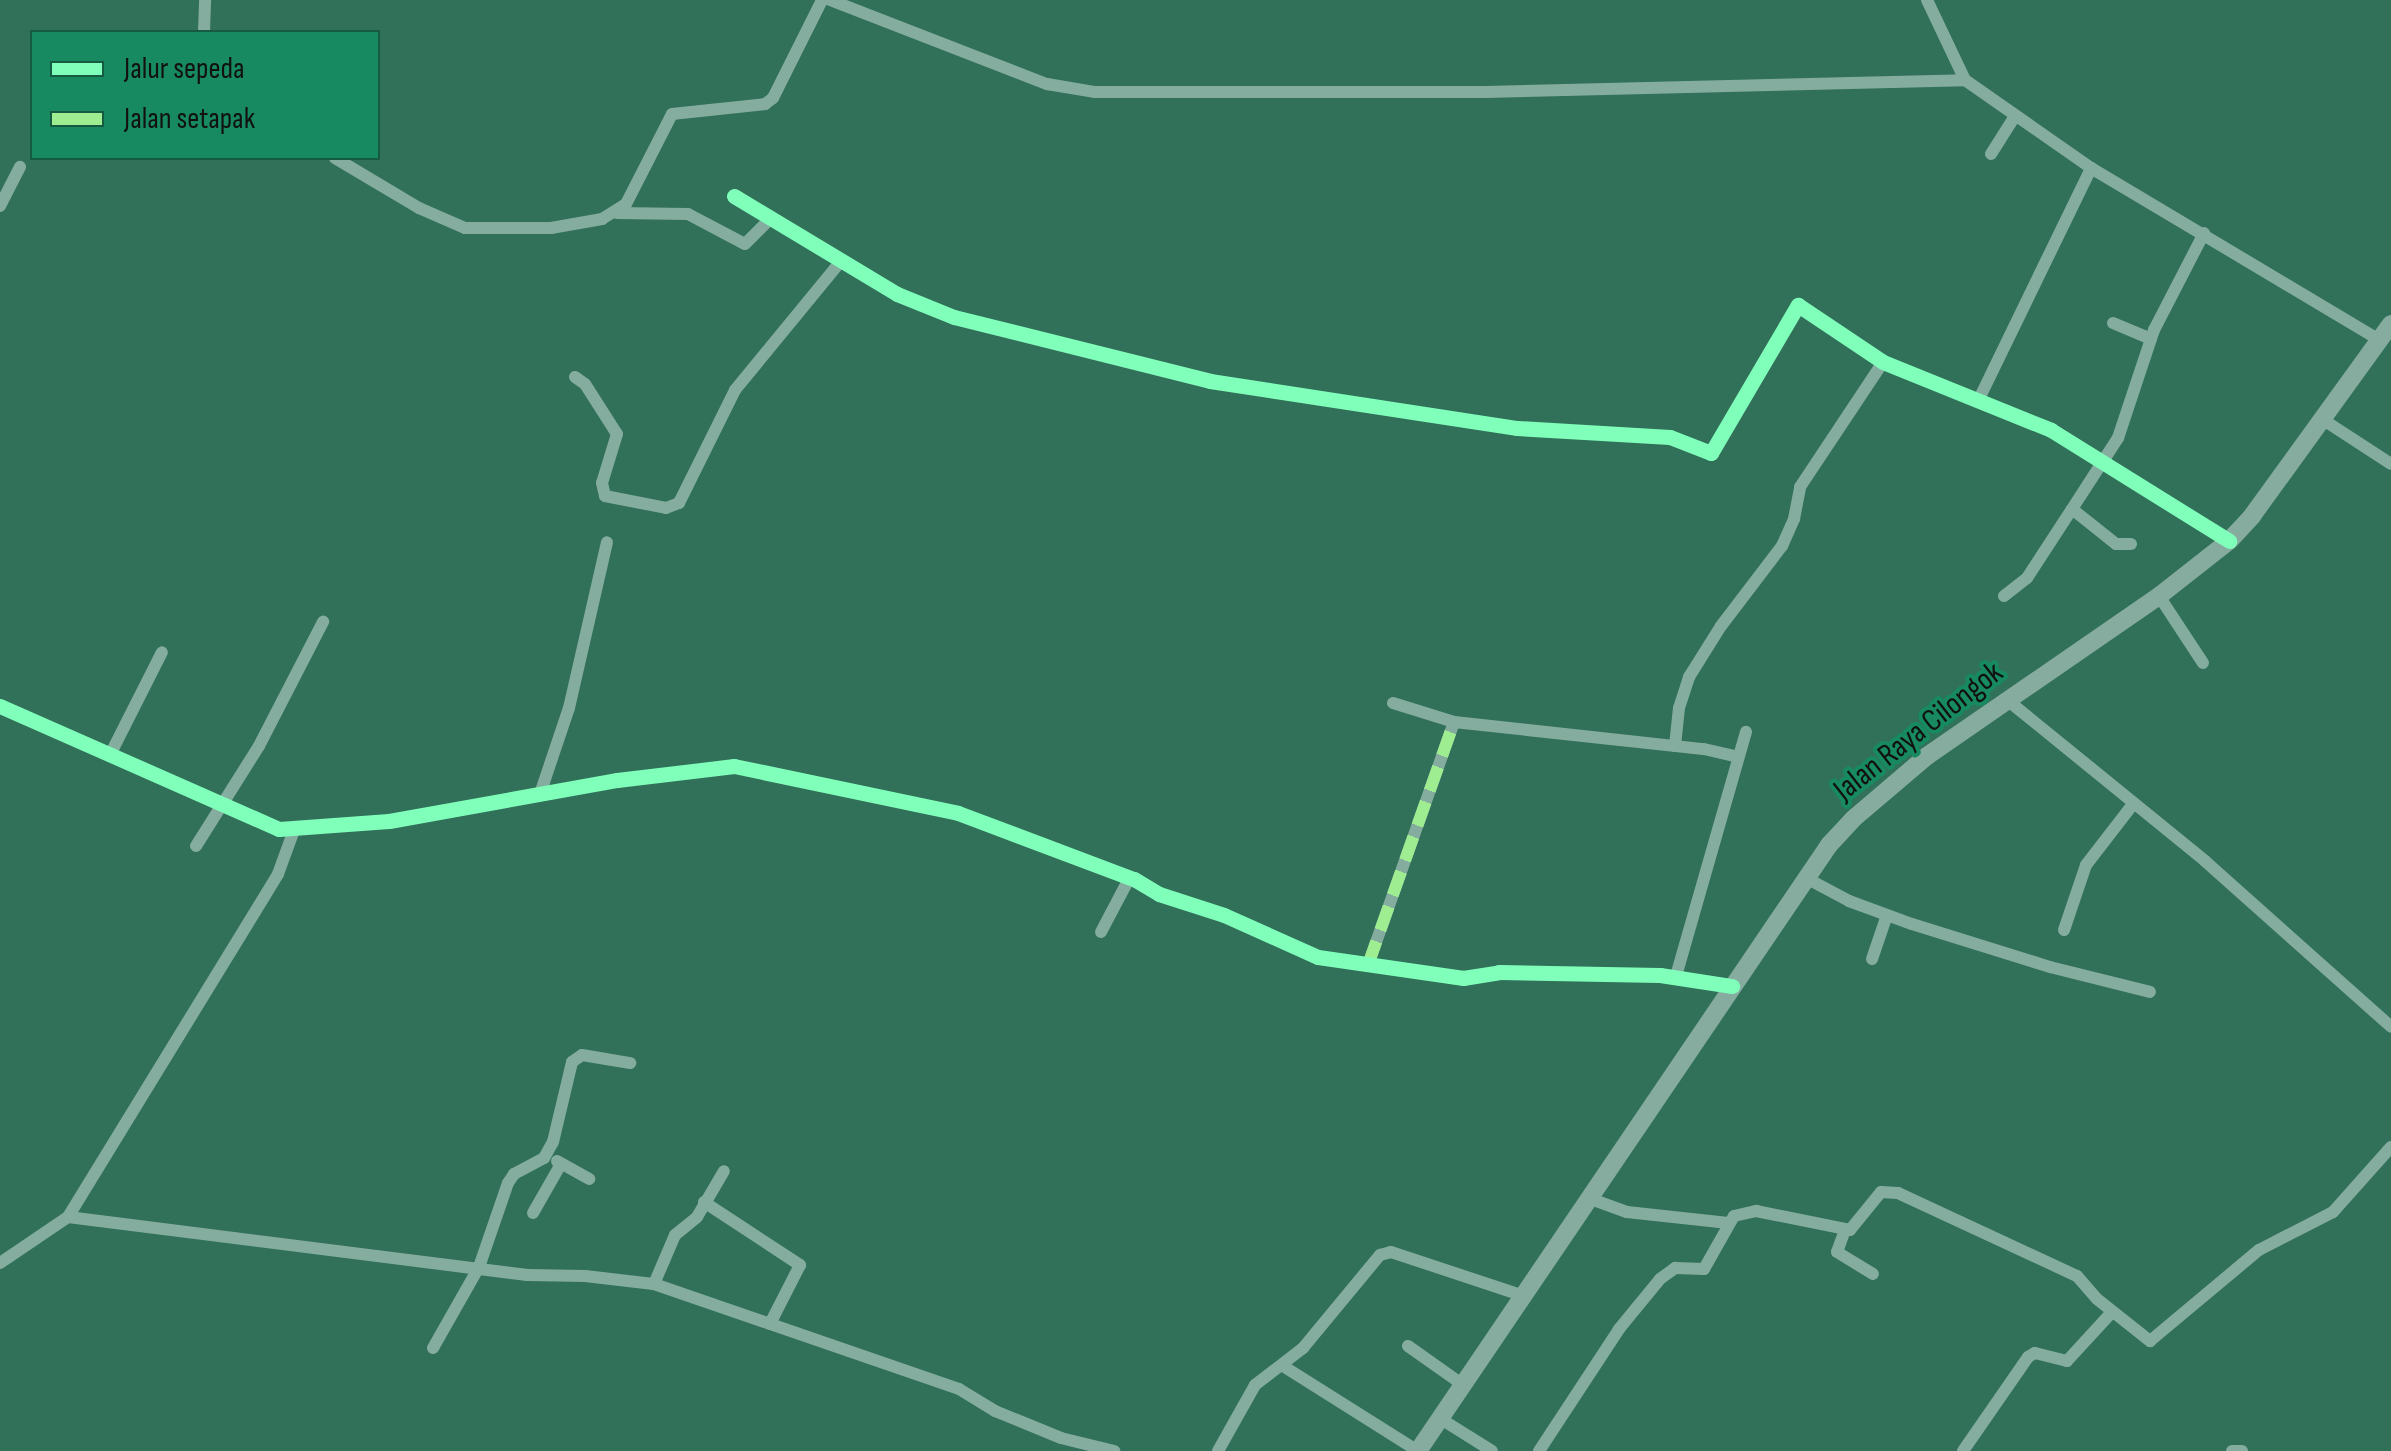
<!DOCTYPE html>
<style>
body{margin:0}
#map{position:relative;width:2391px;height:1451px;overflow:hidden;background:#317059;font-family:"Sofia Sans Condensed",sans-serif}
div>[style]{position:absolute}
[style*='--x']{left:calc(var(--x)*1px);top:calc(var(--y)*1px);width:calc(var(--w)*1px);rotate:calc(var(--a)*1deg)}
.minor>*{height:12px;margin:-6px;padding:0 6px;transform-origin:6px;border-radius:6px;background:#85ad9f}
.highway>*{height:18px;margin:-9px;padding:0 9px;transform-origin:9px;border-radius:9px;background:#86ac9f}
.quiet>*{height:12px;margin-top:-6px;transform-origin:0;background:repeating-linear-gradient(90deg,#9fed91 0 25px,transparent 0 37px)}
.cycleway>*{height:15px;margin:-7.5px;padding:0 7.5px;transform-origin:7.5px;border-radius:7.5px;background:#80ffba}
span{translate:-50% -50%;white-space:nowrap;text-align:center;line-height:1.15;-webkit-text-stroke:8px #178a61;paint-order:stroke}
.street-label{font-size:32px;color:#111}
.legend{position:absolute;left:30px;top:30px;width:350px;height:130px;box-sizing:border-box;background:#178a61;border:2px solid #155a41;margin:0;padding:12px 18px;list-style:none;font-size:30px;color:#111}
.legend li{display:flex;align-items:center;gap:20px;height:50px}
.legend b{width:50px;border:2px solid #155a41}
</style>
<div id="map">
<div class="minor">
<div style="--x:830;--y:0;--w:233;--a:21.2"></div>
<div style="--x:1047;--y:84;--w:49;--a:9.5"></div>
<div style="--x:1095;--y:92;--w:390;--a:0"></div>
<div style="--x:1485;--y:92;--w:480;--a:-1.4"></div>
<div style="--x:1927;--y:0;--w:89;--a:64.6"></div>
<div style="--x:1965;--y:80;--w:154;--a:34.9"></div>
<div style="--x:204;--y:32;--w:32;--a:-88"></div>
<div style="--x:1991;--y:154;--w:45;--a:-57.7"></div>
<div style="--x:335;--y:158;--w:98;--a:30.8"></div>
<div style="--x:419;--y:208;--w:50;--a:23.5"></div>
<div style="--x:465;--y:228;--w:86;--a:0"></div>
<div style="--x:551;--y:228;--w:52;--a:-10"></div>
<div style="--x:602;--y:219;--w:28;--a:-32"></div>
<div style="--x:626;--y:204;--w:101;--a:-62.9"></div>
<div style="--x:672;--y:114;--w:94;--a:-6.1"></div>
<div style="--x:765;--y:104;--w:10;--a:-37"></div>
<div style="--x:773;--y:98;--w:110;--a:-63.4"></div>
<div style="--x:734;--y:196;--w:190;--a:31"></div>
<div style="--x:897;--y:294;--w:61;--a:22"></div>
<div style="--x:954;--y:317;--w:264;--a:14"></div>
<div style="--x:1210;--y:381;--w:311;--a:8.7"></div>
<div style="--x:1517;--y:428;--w:153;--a:3.4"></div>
<div style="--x:1670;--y:437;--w:44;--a:21.3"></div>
<div style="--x:1711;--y:453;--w:172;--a:-59.6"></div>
<div style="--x:1798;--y:305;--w:102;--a:33.8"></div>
<div style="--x:1883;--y:362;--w:181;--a:22"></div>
<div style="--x:2051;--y:430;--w:210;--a:31.9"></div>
<div style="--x:0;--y:206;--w:44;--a:-62.9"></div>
<div style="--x:617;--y:213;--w:71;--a:0.8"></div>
<div style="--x:688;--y:214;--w:64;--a:27.8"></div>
<div style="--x:745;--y:244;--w:37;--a:-45"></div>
<div style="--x:2113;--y:323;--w:41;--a:22.8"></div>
<div style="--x:575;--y:377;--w:12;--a:35"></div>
<div style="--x:585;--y:384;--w:59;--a:57.4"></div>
<div style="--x:617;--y:434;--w:51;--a:107"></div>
<div style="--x:602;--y:483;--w:13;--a:77"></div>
<div style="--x:605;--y:496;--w:62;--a:11.1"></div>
<div style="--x:666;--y:508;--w:14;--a:-21"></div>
<div style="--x:679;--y:503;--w:126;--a:-63.6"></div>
<div style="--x:735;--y:390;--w:166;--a:-50.6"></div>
<div style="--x:1979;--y:399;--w:257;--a:-64.1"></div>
<div style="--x:2091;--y:168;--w:336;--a:30.8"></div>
<div style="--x:2322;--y:419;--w:82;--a:33.1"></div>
<div style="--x:2131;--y:544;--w:15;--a:180"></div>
<div style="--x:2116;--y:544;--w:56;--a:-141.5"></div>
<div style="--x:2072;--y:509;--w:85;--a:-57.1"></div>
<div style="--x:2118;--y:438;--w:114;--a:-71.6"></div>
<div style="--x:2154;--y:330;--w:109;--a:-62.7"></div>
<div style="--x:2004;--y:596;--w:29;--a:-38"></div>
<div style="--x:2027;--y:578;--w:82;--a:-56.9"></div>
<div style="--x:2159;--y:596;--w:80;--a:56.7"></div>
<div style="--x:2006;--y:699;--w:257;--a:39.1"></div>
<div style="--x:2205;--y:861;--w:249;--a:41.7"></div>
<div style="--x:1393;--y:703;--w:64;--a:17.3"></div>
<div style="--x:1454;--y:722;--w:251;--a:6.2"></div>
<div style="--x:1704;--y:749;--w:35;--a:13"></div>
<div style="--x:0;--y:706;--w:305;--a:23.8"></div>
<div style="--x:279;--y:829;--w:110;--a:-4.2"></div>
<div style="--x:389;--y:821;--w:232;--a:-10.2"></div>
<div style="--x:617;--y:780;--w:118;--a:-6.8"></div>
<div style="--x:734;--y:766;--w:229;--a:11.8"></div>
<div style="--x:958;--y:813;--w:188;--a:20.6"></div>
<div style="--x:1134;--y:879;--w:29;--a:31"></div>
<div style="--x:1159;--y:894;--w:68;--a:17.9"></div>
<div style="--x:1224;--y:915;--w:103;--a:24.1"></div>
<div style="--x:1318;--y:957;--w:147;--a:8.2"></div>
<div style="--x:1463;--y:978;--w:36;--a:-9"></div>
<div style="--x:1499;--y:972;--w:161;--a:1.1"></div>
<div style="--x:1660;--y:975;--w:73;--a:8.7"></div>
<div style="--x:1675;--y:746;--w:38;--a:-84"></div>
<div style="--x:1679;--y:708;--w:33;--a:-72"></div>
<div style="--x:1689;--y:677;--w:60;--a:-57.9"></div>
<div style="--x:1721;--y:626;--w:101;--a:-52.7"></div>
<div style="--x:1782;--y:546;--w:30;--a:-66"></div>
<div style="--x:1794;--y:519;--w:33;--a:-79"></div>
<div style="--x:1800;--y:487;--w:150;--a:-56.4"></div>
<div style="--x:110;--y:755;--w:115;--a:-63.2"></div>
<div style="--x:540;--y:794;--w:91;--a:-71.4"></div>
<div style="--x:569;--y:708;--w:170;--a:-77.1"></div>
<div style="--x:196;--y:846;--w:118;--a:-57.8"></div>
<div style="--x:259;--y:746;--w:140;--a:-62.7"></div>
<div style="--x:1806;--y:878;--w:49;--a:28.1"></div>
<div style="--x:1849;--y:901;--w:67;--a:20.1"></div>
<div style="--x:1912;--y:924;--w:145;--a:17.3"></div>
<div style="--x:2050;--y:967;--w:103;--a:14"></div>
<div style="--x:2064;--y:930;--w:69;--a:-71.3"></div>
<div style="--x:2086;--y:865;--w:78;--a:-52.3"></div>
<div style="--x:1101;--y:932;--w:62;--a:-62.2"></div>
<div style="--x:1872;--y:959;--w:46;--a:-71.2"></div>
<div style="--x:1368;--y:965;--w:258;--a:-70.5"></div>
<div style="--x:1676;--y:976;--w:254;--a:-74"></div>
<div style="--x:557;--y:1161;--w:37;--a:29"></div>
<div style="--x:1591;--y:1199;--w:38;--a:20"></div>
<div style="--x:1627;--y:1212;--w:102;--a:6.2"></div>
<div style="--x:704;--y:1202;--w:115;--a:33.3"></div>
<div style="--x:800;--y:1265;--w:66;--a:117"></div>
<div style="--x:533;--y:1213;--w:56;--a:-60.3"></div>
<div style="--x:68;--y:1217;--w:463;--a:7.2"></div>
<div style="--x:527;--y:1275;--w:58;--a:1"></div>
<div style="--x:585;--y:1276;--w:69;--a:6.6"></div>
<div style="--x:654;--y:1284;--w:323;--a:19"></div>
<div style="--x:959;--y:1389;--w:42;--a:31.4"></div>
<div style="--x:995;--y:1411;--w:71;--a:22.2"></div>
<div style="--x:1061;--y:1438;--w:55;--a:13.8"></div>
<div style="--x:1845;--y:1230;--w:23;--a:110"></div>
<div style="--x:1837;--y:1252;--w:42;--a:31.4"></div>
<div style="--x:0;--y:1263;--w:82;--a:-34.1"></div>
<div style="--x:68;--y:1217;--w:402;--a:-58.5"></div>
<div style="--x:278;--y:874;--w:47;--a:-70"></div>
<div style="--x:654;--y:1284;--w:53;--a:-66.8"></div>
<div style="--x:675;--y:1235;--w:28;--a:-39"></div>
<div style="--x:697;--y:1217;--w:53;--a:-59.6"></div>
<div style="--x:1408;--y:1346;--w:67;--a:35.3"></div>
<div style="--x:433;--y:1348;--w:93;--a:-60.4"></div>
<div style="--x:479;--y:1267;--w:89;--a:-71"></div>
<div style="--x:508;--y:1183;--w:11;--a:-56"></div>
<div style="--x:514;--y:1174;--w:34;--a:-28"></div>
<div style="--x:544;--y:1158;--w:18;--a:-61"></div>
<div style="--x:553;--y:1142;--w:82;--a:-76.6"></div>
<div style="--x:572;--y:1062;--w:12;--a:-35"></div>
<div style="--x:582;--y:1055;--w:49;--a:9.5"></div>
<div style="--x:1283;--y:1366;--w:160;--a:32.2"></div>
<div style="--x:1441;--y:1419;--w:60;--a:32.1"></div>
<div style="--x:1218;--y:1451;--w:76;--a:-60.7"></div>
<div style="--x:1255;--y:1385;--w:61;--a:-37.6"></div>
<div style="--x:1303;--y:1348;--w:121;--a:-50.4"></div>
<div style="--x:1380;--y:1255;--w:11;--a:-15"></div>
<div style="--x:1391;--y:1252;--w:140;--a:18.3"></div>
<div style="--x:1539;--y:1451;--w:146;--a:-56.7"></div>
<div style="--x:1619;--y:1329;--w:65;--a:-50.6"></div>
<div style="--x:1660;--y:1279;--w:19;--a:-36"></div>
<div style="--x:1675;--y:1268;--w:29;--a:2"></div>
<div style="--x:1704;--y:1269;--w:61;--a:-60.5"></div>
<div style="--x:1734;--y:1216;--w:23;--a:-13"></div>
<div style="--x:1756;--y:1211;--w:96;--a:11.4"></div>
<div style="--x:1850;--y:1230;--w:49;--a:-50.8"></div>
<div style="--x:1881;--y:1192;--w:17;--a:3"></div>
<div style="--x:1898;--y:1193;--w:197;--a:24.9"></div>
<div style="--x:2077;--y:1276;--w:30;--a:49"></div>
<div style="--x:2097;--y:1299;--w:68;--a:38.4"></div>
<div style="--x:2150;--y:1341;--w:142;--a:-39.9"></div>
<div style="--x:2259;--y:1250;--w:83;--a:-27.2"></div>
<div style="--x:2333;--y:1212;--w:87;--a:-48.3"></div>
<div style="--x:1963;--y:1451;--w:114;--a:-55.3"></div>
<div style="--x:2028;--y:1357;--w:8;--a:-30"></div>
<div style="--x:2035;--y:1353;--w:33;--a:14"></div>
<div style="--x:2067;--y:1361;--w:67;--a:-47.4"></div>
<div style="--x:2232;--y:1451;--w:10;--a:0"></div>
</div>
<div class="highway">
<div style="--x:1418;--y:1451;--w:732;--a:-55.85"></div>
<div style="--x:1829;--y:845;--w:35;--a:-47"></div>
<div style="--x:1853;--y:819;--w:97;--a:-40.4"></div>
<div style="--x:1927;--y:756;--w:282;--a:-34.6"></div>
<div style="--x:2159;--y:596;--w:89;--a:-38.2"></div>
<div style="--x:2229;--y:541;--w:34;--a:-47"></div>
<div style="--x:2252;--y:516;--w:237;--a:-54.1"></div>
</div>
<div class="quiet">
<div style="--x:1368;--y:965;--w:258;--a:-70.5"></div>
</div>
<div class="cycleway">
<div style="--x:734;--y:196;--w:190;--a:31"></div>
<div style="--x:897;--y:294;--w:61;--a:22"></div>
<div style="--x:954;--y:317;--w:264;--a:14"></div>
<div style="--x:1210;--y:381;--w:311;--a:8.7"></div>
<div style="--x:1517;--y:428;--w:153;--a:3.4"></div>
<div style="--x:1670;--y:437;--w:44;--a:21.3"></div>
<div style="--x:1711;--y:453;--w:172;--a:-59.6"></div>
<div style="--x:1798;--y:305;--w:102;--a:33.8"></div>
<div style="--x:1883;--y:362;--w:181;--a:22"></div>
<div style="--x:2051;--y:430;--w:210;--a:31.9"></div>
<div style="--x:0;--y:706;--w:305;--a:23.8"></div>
<div style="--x:279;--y:829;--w:110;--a:-4.2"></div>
<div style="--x:389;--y:821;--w:232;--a:-10.2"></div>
<div style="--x:617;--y:780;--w:118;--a:-6.8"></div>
<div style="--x:734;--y:766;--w:229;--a:11.8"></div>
<div style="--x:958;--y:813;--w:188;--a:20.6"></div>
<div style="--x:1134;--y:879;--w:29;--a:31"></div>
<div style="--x:1159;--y:894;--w:68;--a:17.9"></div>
<div style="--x:1224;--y:915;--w:103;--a:24.1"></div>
<div style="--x:1318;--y:957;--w:147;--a:8.2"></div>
<div style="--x:1463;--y:978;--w:36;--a:-9"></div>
<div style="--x:1499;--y:972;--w:161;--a:1.1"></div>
<div style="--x:1660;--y:975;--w:73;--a:8.7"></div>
</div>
<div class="street-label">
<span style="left:1919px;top:732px;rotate:-38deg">Jalan Raya Cilongok</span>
</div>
<ul class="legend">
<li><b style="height:12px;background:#80ffba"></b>Jalur sepeda</li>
<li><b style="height:12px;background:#9fed91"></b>Jalan setapak</li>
</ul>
</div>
